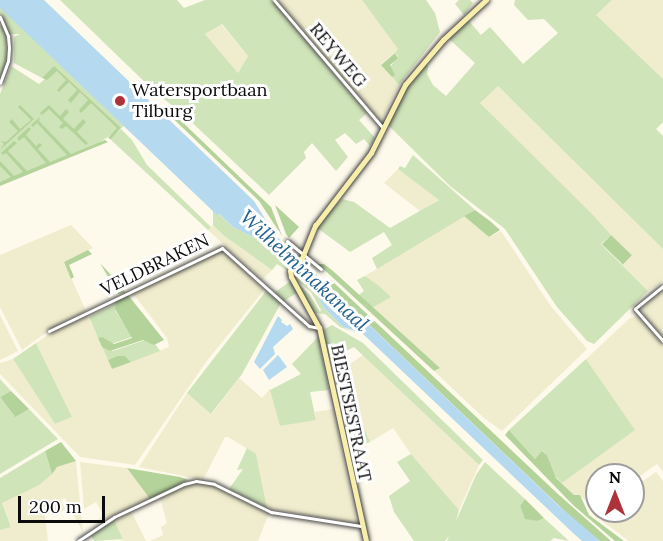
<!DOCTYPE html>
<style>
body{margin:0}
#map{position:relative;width:663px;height:541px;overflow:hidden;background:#fdf9eb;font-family:Lora,serif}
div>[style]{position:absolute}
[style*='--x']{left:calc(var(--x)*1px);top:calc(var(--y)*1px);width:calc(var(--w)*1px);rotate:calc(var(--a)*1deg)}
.farmland>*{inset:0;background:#f0edce}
.green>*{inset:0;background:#cfe4b9}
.forest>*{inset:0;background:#b4d39a;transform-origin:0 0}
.water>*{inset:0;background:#b5daef}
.roads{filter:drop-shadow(0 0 2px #3e3e3e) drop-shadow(0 0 2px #3e3e3e)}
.street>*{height:3px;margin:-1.5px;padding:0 1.5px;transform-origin:1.5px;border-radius:1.5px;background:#fff}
.secondary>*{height:4.5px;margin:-2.25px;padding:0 2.25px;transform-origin:2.25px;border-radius:2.25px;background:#f7eeac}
.dots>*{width:16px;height:16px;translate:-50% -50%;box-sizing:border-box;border:3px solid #fff;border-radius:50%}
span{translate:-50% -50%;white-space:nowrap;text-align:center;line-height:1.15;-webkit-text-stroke:6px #fff;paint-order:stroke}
.street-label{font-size:18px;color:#0b0b0b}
.poi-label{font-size:18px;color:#0b0b0b}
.left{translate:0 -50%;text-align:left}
.water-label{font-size:20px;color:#226190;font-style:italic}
.north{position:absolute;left:585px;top:463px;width:60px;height:60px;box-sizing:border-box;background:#fff;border:2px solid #9d9d9d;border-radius:50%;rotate:0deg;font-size:16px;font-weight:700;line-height:24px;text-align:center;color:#0b0b0b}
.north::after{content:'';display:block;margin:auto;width:21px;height:27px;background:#ad3239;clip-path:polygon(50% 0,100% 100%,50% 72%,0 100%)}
.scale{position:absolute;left:18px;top:496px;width:87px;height:27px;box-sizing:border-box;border:3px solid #0b0b0b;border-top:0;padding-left:8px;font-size:18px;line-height:21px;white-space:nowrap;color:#0b0b0b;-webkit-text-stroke:4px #fff;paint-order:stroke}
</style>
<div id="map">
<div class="farmland">
<div style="clip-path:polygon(277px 0,362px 0,399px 49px,381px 64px,399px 85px,380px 123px)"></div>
<div style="clip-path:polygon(612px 0,663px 0,663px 79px,595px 15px)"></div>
<div style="clip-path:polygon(221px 24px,248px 56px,238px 73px,205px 34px)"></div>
<div style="clip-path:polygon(497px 85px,663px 249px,663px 281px,648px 291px,622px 265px,611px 235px,480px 103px)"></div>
<div style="clip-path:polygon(398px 169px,440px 199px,420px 211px,384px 183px)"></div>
<div style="clip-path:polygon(464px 216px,489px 237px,501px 231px,550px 305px,587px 349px,502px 431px,484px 418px,434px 371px,439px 367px,372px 308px,390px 297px,365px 276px)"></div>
<div style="clip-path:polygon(71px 225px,93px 248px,64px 262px,86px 311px,51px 329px,22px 350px,0 307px,0 255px)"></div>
<div style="clip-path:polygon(213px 225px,223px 235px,272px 270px,262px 280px,208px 230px)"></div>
<div style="clip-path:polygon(222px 249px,264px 290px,206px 362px,135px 465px,80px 457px,0 374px,0 363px,13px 359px,55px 424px,72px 417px,36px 343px,62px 326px,87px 314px,112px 369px,169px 347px,167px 338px,132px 292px)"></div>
<div style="clip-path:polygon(663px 289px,663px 337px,645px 317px,642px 308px)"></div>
<div style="clip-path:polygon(0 315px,18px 351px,0 360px)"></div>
<div style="clip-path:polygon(638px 316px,663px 345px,663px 472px,657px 464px,633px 481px,633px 475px,597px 475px,597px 511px,633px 511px,633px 488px,656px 472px,663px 481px,663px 541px,629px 541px,594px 515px,585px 500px,579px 495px,574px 495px,562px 483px,634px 430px,586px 359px,630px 318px)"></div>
<div style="clip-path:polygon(363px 355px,479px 465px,459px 510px,411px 454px,393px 428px,370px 442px,362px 423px,341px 427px,331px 377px)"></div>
<div style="clip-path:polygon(239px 378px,262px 398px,270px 389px,281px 426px,316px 419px,315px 412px,333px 409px,357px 524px,267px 508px,256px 454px,228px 437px,225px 437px,203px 480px,139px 467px,187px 393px,212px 414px)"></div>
<div style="clip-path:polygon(76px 461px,83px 533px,65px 498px,61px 500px,65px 510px,53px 515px,51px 506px,44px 507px,48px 541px,0 541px,0 530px,11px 526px,2px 503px,39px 484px,57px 467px)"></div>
<div style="clip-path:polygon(80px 462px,127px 468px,150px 499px,106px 519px,96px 502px,84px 509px)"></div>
<div style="clip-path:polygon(201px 483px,211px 484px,269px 513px,258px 541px,150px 541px,163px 535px,161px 527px,167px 523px,160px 498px,188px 484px)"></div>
<div style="clip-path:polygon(131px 511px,146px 541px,119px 541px,123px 539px,114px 520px)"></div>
</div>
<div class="green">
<div style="clip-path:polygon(evenodd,60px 0,177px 0,184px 8px,205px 0,272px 0,367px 113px,359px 120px,375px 138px,370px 146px,364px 139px,356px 144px,345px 133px,335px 140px,348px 157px,336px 171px,312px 143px,304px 152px,306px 158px,269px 195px,183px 114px,155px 92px,60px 0,222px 24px,248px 56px,238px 73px,205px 34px,222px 24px)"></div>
<div style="clip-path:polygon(362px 0,426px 0,435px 13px,440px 32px,399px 85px,392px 77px,394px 73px,390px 67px,398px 56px,395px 53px,398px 49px)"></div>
<div style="clip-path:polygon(459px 0,470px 0,473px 3px,464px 15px,455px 4px)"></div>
<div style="clip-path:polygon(515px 0,612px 0,596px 15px,663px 79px,663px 122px,656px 129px,663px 136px,663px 249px,498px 86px,480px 103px,592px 214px,611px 235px,601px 244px,648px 291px,594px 344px,587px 341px,557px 307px,505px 229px,450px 186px,388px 125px,403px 91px,426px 63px,428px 67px,427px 74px,433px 85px,446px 96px,475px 63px,448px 38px,468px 20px,481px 35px,490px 27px,523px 64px,558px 33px,544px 19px,528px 20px,514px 5px)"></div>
<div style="clip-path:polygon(0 7px,124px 126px,93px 147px,0 182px,0 94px,11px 66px,39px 84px,58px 68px,42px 78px,14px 63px,14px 37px,20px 34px,9px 34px,0 14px)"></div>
<div style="clip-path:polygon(2px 25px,6px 36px,7px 58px,0 81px,0 26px)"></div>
<div style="clip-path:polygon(121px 129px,132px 140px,147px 165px,211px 227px,208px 230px,110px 139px)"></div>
<div style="clip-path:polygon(413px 155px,475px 210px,377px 269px,372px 258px,392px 245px,384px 232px,350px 252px,316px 227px,342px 199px,354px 202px,390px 228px,439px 200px,398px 169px,400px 166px,405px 168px)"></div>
<div style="clip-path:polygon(213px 209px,233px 227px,267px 244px,291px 265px,291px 268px,286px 270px,277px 264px,272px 270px,223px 235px,213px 225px)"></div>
<div style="clip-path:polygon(293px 269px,316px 288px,325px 309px,343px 327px,360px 334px,340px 327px,325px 314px,314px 313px,294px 280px,310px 295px,320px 312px,321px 310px,311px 292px,292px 277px)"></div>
<div style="clip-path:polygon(365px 276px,379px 286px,391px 297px,372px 308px,359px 295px,364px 291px,357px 280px)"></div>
<div style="clip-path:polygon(291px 281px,298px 292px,284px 301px,275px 292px)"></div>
<div style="clip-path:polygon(266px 291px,281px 303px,242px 374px,211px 414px,187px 393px)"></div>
<div style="clip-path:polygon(116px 301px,115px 310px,132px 337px,111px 344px,103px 338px,98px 338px,89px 317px,112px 306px)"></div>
<div style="clip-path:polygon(332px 325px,363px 343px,483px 460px,479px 465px,354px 347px,328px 360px,321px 331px)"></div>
<div style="clip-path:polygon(318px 337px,329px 390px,310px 392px,316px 420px,280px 426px,270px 390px,301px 374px,292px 364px)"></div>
<div style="clip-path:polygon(145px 340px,156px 345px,160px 351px,131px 362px,125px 356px,108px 360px,102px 347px,113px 351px)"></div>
<div style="clip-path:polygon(36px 343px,72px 417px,55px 424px,13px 359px)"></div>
<div style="clip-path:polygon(586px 359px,635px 430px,562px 483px,555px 476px,547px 455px,543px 451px,535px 459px,509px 430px)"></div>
<div style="clip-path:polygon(0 379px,11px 391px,0 397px,14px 416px,29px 409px,58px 439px,0 474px)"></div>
<div style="clip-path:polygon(362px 423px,370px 442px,352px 449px,351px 440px,344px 441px,341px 427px)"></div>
<div style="clip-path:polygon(247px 448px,256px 454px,267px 508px,229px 489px,243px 469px,237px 470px)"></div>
<div style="clip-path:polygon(45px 451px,52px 474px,39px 485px,2px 503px,11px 527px,0 530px,0 478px)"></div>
<div style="clip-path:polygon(411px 454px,459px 510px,456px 521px,476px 475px,485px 462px,525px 499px,520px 506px,524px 516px,538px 521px,544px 518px,569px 541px,554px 538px,550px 541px,447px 541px,449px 536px,445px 541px,414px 541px,394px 512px,389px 496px,410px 481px,397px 462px)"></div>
<div style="clip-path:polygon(114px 520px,123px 539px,94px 541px,90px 534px)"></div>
</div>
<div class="forest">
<div style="clip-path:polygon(395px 53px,398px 58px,390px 65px,395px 75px,392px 77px,381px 65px)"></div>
<div style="clip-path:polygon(54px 66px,121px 128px,111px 139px,108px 138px,117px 128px,91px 103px,81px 113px,79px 110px,88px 100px,80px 92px,71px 103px,68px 100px,77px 90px,69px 82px,59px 92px,57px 90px,66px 80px,57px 71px,47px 80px,42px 78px)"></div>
<div style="clip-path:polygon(20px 105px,34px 119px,0 150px,4px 144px,1px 141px,6px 142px,18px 131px,9px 122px,12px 119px,20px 129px,31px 120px,18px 107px)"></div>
<div style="clip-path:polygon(49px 105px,60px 116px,66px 109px,69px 112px,63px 119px,74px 129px,83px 119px,86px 122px,77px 132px,88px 143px,86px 145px,66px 126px,62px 129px,59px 127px,63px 123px,49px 109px,42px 115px,40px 113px)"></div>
<div style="clip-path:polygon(159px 105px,175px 115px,271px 207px,282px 236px,259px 201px)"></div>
<div style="clip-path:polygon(40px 117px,39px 121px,71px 154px,105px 140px,108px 142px,0 186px,0 182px,11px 177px,0 166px,0 161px,14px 176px,23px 172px,6px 153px,3px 155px,1px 153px,14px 141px,17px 143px,8px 151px,27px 171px,46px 163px,24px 137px,19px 141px,17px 138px,29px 127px,31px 129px,26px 135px,36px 146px,40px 143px,42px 145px,38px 149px,50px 162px,67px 155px,37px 123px,33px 127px,31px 125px)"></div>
<div style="clip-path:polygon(275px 205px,299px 227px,289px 238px,286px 234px)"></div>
<div style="clip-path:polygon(475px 210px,490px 221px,500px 230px,489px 237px,464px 216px)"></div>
<div style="left:611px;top:235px;width:29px;height:13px;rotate:44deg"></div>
<div style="clip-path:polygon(88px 250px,92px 254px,69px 265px,74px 277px,71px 279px,64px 262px)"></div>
<div style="clip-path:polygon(100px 263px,123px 288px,125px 293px,118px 294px)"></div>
<div style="clip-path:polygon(318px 264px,324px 264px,333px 271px,440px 368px,434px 371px)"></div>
<div style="clip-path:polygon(331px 280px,559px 495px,611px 541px,600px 541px,572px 518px,335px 292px,328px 283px)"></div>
<div style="clip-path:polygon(128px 295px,164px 340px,154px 345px,143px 340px,110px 351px,102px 347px,98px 338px,102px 337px,114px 344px,132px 338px,115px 309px,116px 301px)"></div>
<div style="clip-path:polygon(118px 356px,125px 356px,131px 362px,112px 369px,108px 360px)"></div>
<div style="clip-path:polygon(11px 391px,29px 409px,15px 417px,0 397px)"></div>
<div style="clip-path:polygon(509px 430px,535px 459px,542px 451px,547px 455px,556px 478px,574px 495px,580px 495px,589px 515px,624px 541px,615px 541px,573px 505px,505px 435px)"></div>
<div style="clip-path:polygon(61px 442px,76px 461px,57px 467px,52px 474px,45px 451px)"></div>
<div style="clip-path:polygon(127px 468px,180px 477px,188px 480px,150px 499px)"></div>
<div style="clip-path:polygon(525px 499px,544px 518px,538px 521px,525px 519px,520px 506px)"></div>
</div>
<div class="water">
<div style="clip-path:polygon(0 0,44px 0,254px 201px,275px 235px,558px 505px,600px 541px,582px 541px,573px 533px,362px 333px,343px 327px,325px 309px,314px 290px,316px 288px,292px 266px,267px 244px,233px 227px,219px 214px,217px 215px,0 8px)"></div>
<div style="clip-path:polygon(278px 316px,282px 320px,281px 322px,287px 326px,290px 324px,293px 329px,273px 347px,275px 354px,260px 369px,254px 362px)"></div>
<div style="clip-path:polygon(278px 355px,287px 367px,269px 380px,263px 370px)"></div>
</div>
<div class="roads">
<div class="street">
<div style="--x:274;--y:0;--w:167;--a:49.6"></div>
<div style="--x:0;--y:17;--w:21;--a:67"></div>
<div style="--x:8;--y:36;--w:12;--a:85"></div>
<div style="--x:9;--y:48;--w:13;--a:94"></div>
<div style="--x:8;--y:61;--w:23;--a:110"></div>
<div style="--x:287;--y:241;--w:44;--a:39.5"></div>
<div style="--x:663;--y:286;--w:36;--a:141"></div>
<div style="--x:635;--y:309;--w:43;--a:48.8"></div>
<div style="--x:49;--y:331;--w:192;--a:-25.6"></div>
<div style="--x:222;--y:248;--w:117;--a:41.9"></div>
<div style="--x:309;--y:326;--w:10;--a:11"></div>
<div style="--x:78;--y:541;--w:43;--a:-33.7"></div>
<div style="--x:114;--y:517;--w:77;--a:-25.2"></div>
<div style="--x:184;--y:484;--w:12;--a:-14"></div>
<div style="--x:196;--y:481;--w:18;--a:9"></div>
<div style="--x:214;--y:484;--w:64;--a:26.2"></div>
<div style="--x:271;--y:512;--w:91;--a:8.8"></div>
</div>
<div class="secondary">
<div style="--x:366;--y:541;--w:218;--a:-102.4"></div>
<div style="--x:319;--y:328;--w:58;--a:-118.8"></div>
<div style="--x:291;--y:277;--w:6;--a:-99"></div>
<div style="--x:290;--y:271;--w:18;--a:-47"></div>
<div style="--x:302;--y:258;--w:35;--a:-68"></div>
<div style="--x:315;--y:226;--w:92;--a:-52.5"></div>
<div style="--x:371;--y:153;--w:76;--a:-63.4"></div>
<div style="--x:405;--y:85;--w:59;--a:-49.8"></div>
<div style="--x:443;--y:40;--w:59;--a:-42.9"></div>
</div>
</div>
<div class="dots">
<div style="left:120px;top:101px;background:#ad3239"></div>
</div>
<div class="street-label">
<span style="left:338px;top:55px;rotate:50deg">REYWEG</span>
<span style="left:155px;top:265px;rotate:-26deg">VELDBRAKEN</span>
<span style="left:351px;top:413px;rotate:78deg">BIESTSESTRAAT</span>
</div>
<div class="poi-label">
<span class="left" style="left:132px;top:101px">Watersportbaan<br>Tilburg</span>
</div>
<div class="water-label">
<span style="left:305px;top:270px;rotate:43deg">Wilhelminakanaal</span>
</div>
<div class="north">N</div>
<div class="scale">200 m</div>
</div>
